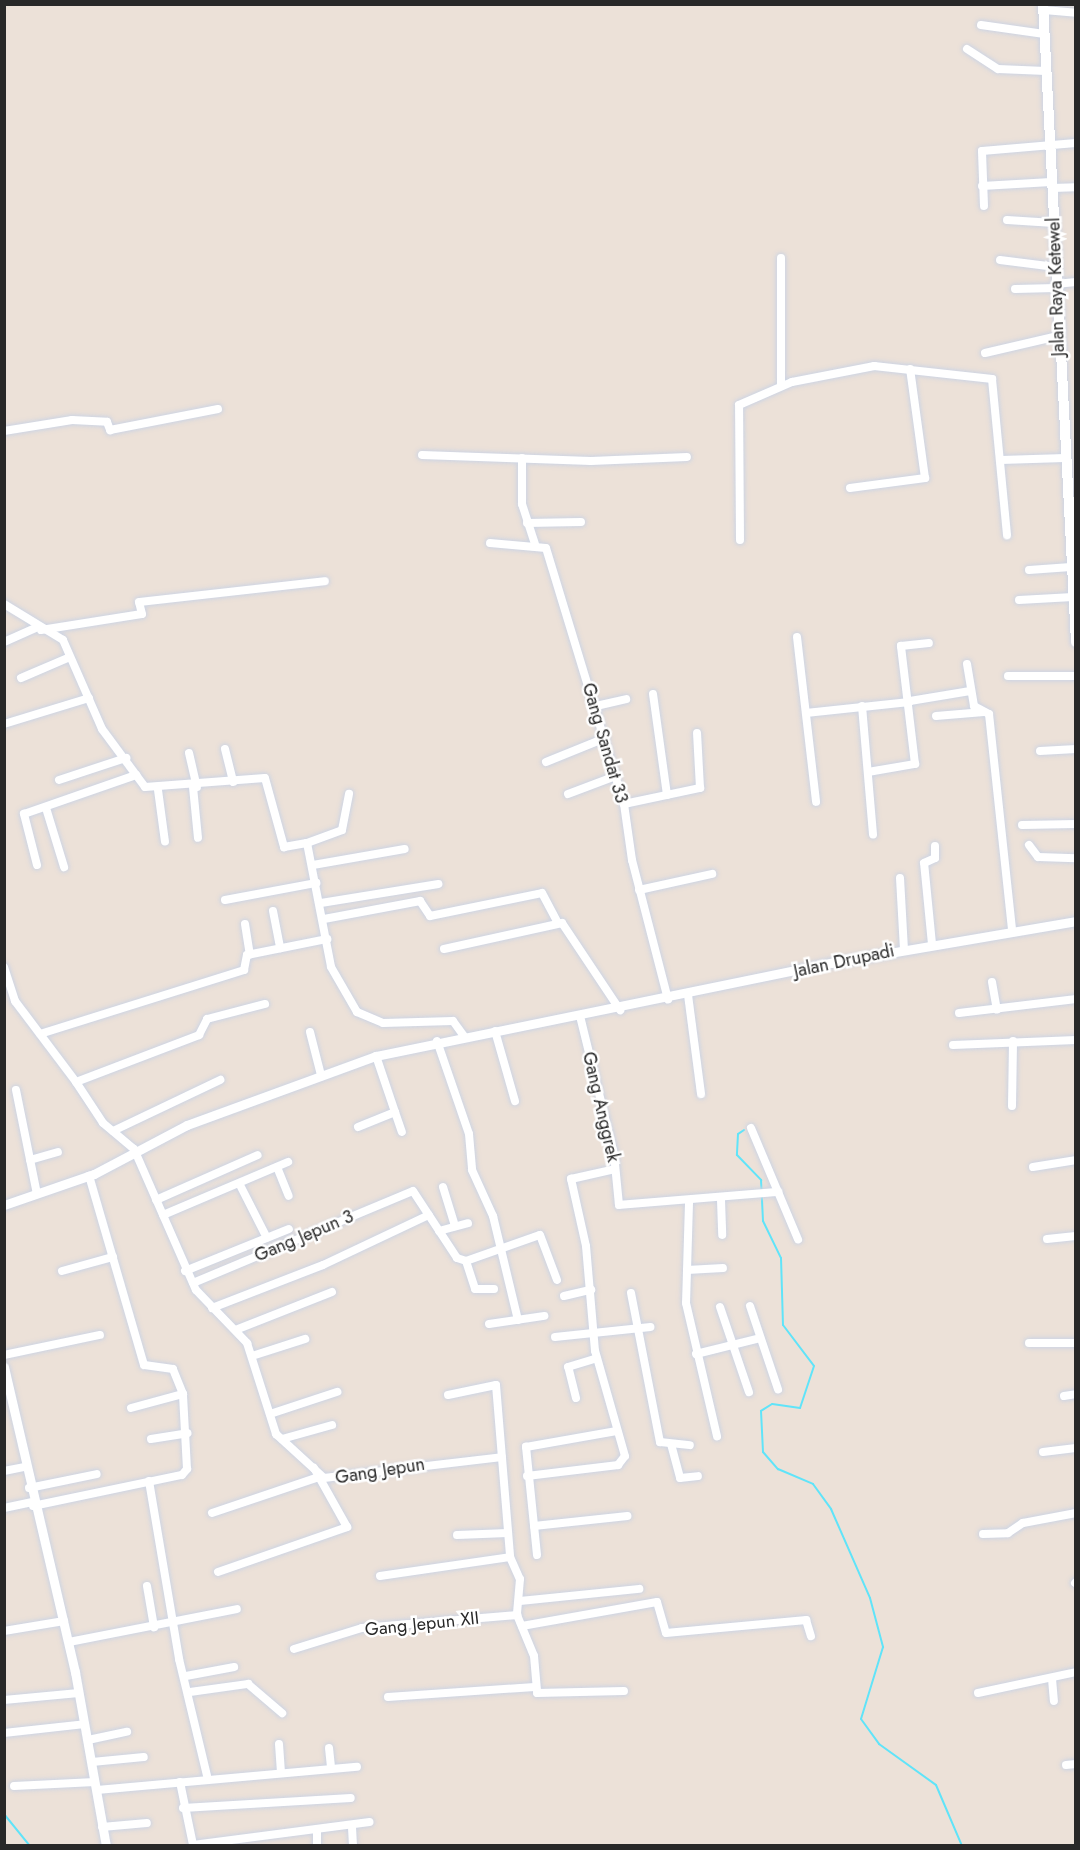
<!DOCTYPE html>
<style>
body{margin:0}
#map{position:relative;width:1080px;height:1850px;overflow:hidden;background:#ece1d8;font-family:Jost,sans-serif}
div>[style]{position:absolute}
[style*='--x']{left:calc(var(--x)*1px);top:calc(var(--y)*1px);width:calc(var(--w)*1px);rotate:calc(var(--a)*1deg)}
.stream>*{height:2px;margin:-1px;padding:0 1px;transform-origin:1px;border-radius:1px;background:#60e4f9}
.roads{filter:drop-shadow(0 0 2px #cdd4e3) drop-shadow(0 0 2px #cdd4e3)}
.minor>*{height:8px;margin:-4px;padding:0 4px;transform-origin:4px;border-radius:4px;background:#fff}
.tertiary>*{height:9px;margin:-4.5px;padding:0 4.5px;transform-origin:4.5px;border-radius:4.5px;background:#fff}
.secondary>*{height:10px;margin:-5px;padding:0 5px;transform-origin:5px;border-radius:5px;background:#fff}
span{translate:-50% -50%;white-space:nowrap;text-align:center;line-height:1.15;-webkit-text-stroke:5px #fff;paint-order:stroke}
.street-label{font-size:18px;color:#282828}
.frame{position:absolute;inset:0;border:6px solid #282828;pointer-events:none}
</style>
<div id="map">
<div class="stream">
<div style="--x:744;--y:1130;--w:7;--a:146"></div>
<div style="--x:738;--y:1134;--w:21;--a:93"></div>
<div style="--x:737;--y:1155;--w:35;--a:46"></div>
<div style="--x:761;--y:1180;--w:41;--a:87.2"></div>
<div style="--x:763;--y:1221;--w:41;--a:64.1"></div>
<div style="--x:781;--y:1258;--w:67;--a:88.3"></div>
<div style="--x:783;--y:1325;--w:51;--a:52.9"></div>
<div style="--x:814;--y:1366;--w:44;--a:108.4"></div>
<div style="--x:800;--y:1408;--w:28;--a:-172"></div>
<div style="--x:772;--y:1404;--w:13;--a:148"></div>
<div style="--x:761;--y:1411;--w:41;--a:87.2"></div>
<div style="--x:763;--y:1452;--w:23;--a:49"></div>
<div style="--x:778;--y:1469;--w:38;--a:23"></div>
<div style="--x:813;--y:1484;--w:31;--a:54"></div>
<div style="--x:831;--y:1509;--w:97;--a:66.3"></div>
<div style="--x:870;--y:1598;--w:51;--a:75.1"></div>
<div style="--x:883;--y:1647;--w:75;--a:107"></div>
<div style="--x:861;--y:1719;--w:31;--a:54"></div>
<div style="--x:879;--y:1744;--w:70;--a:35.7"></div>
<div style="--x:936;--y:1785;--w:66;--a:66.9"></div>
<div style="--x:4;--y:1814;--w:41;--a:50.9"></div>
</div>
<div class="roads">
<div class="minor">
<div style="--x:1044;--y:10;--w:32;--a:5"></div>
<div style="--x:981;--y:25;--w:64;--a:8.1"></div>
<div style="--x:967;--y:49;--w:37;--a:33"></div>
<div style="--x:998;--y:69;--w:48;--a:2.4"></div>
<div style="--x:982;--y:186;--w:69;--a:-3.3"></div>
<div style="--x:1052;--y:188;--w:24;--a:-2"></div>
<div style="--x:984;--y:206;--w:55;--a:-92.1"></div>
<div style="--x:982;--y:151;--w:94;--a:-4.9"></div>
<div style="--x:1007;--y:220;--w:47;--a:3.7"></div>
<div style="--x:781;--y:258;--w:128;--a:90"></div>
<div style="--x:1000;--y:260;--w:56;--a:7.1"></div>
<div style="--x:1056;--y:284;--w:20;--a:-6"></div>
<div style="--x:1015;--y:289;--w:41;--a:-1.4"></div>
<div style="--x:985;--y:353;--w:75;--a:-13.1"></div>
<div style="--x:4;--y:431;--w:69;--a:-9.2"></div>
<div style="--x:72;--y:420;--w:35;--a:3"></div>
<div style="--x:107;--y:422;--w:9;--a:69"></div>
<div style="--x:110;--y:430;--w:110;--a:-11"></div>
<div style="--x:422;--y:455;--w:169;--a:2"></div>
<div style="--x:591;--y:461;--w:96;--a:-2.4"></div>
<div style="--x:522;--y:458;--w:46;--a:90"></div>
<div style="--x:522;--y:504;--w:42;--a:72"></div>
<div style="--x:1001;--y:460;--w:64;--a:-1.8"></div>
<div style="--x:850;--y:488;--w:76;--a:-7.6"></div>
<div style="--x:925;--y:478;--w:110;--a:-97.8"></div>
<div style="--x:527;--y:523;--w:54;--a:-1.1"></div>
<div style="--x:740;--y:540;--w:135;--a:-90.4"></div>
<div style="--x:739;--y:405;--w:58;--a:-23.5"></div>
<div style="--x:792;--y:382;--w:84;--a:-11"></div>
<div style="--x:874;--y:366;--w:119;--a:6.3"></div>
<div style="--x:992;--y:379;--w:157;--a:84.5"></div>
<div style="--x:490;--y:543;--w:56;--a:5.1"></div>
<div style="--x:546;--y:548;--w:268;--a:73.1"></div>
<div style="--x:624;--y:804;--w:57;--a:81.9"></div>
<div style="--x:632;--y:860;--w:144;--a:75.5"></div>
<div style="--x:1029;--y:570;--w:42;--a:-4.1"></div>
<div style="--x:1019;--y:600;--w:54;--a:-3.2"></div>
<div style="--x:4;--y:604;--w:69;--a:31.4"></div>
<div style="--x:63;--y:640;--w:97;--a:66.3"></div>
<div style="--x:102;--y:729;--w:72;--a:53.4"></div>
<div style="--x:145;--y:787;--w:120;--a:-4.3"></div>
<div style="--x:265;--y:778;--w:72;--a:74.6"></div>
<div style="--x:284;--y:847;--w:23;--a:-10"></div>
<div style="--x:307;--y:843;--w:126;--a:79"></div>
<div style="--x:331;--y:967;--w:52;--a:60"></div>
<div style="--x:357;--y:1012;--w:28;--a:23"></div>
<div style="--x:383;--y:1023;--w:70;--a:-1.6"></div>
<div style="--x:453;--y:1021;--w:19;--a:54"></div>
<div style="--x:41;--y:630;--w:102;--a:-9"></div>
<div style="--x:142;--y:614;--w:12;--a:-104"></div>
<div style="--x:139;--y:602;--w:187;--a:-6.4"></div>
<div style="--x:797;--y:637;--w:166;--a:83.4"></div>
<div style="--x:4;--y:642;--w:35;--a:-24"></div>
<div style="--x:967;--y:664;--w:43;--a:80.5"></div>
<div style="--x:974;--y:706;--w:17;--a:28"></div>
<div style="--x:989;--y:714;--w:216;--a:83.9"></div>
<div style="--x:1008;--y:676;--w:68;--a:0"></div>
<div style="--x:21;--y:678;--w:53;--a:-23.2"></div>
<div style="--x:653;--y:694;--w:102;--a:82.1"></div>
<div style="--x:910;--y:701;--w:61;--a:-9.5"></div>
<div style="--x:596;--y:706;--w:31;--a:-13"></div>
<div style="--x:862;--y:706;--w:129;--a:85.1"></div>
<div style="--x:806;--y:713;--w:104;--a:-6.1"></div>
<div style="--x:936;--y:716;--w:48;--a:-4.8"></div>
<div style="--x:4;--y:724;--w:89;--a:-17"></div>
<div style="--x:225;--y:749;--w:34;--a:76"></div>
<div style="--x:1040;--y:751;--w:36;--a:-3"></div>
<div style="--x:189;--y:753;--w:35;--a:77"></div>
<div style="--x:546;--y:762;--w:64;--a:-22.1"></div>
<div style="--x:868;--y:772;--w:48;--a:-9.7"></div>
<div style="--x:915;--y:764;--w:119;--a:-96.8"></div>
<div style="--x:901;--y:646;--w:28;--a:-6"></div>
<div style="--x:59;--y:780;--w:71;--a:-18.2"></div>
<div style="--x:193;--y:787;--w:51;--a:84.4"></div>
<div style="--x:158;--y:790;--w:52;--a:82.3"></div>
<div style="--x:568;--y:794;--w:51;--a:-20.6"></div>
<div style="--x:624;--y:804;--w:78;--a:-11.9"></div>
<div style="--x:700;--y:788;--w:55;--a:-93.1"></div>
<div style="--x:46;--y:808;--w:62;--a:73"></div>
<div style="--x:1022;--y:825;--w:54;--a:-1.1"></div>
<div style="--x:307;--y:843;--w:37;--a:-20"></div>
<div style="--x:342;--y:830;--w:37;--a:-79"></div>
<div style="--x:1029;--y:845;--w:15;--a:53"></div>
<div style="--x:1038;--y:857;--w:38;--a:2"></div>
<div style="--x:37;--y:865;--w:53;--a:-104.3"></div>
<div style="--x:24;--y:814;--w:119;--a:-19.2"></div>
<div style="--x:313;--y:865;--w:93;--a:-9.9"></div>
<div style="--x:900;--y:878;--w:71;--a:86.8"></div>
<div style="--x:639;--y:890;--w:75;--a:-12.4"></div>
<div style="--x:225;--y:900;--w:93;--a:-10.6"></div>
<div style="--x:321;--y:903;--w:119;--a:-9.2"></div>
<div style="--x:273;--y:911;--w:38;--a:79"></div>
<div style="--x:324;--y:919;--w:98;--a:-10.6"></div>
<div style="--x:420;--y:901;--w:18;--a:56"></div>
<div style="--x:430;--y:916;--w:114;--a:-11.6"></div>
<div style="--x:542;--y:893;--w:34;--a:62"></div>
<div style="--x:245;--y:924;--w:31;--a:81"></div>
<div style="--x:932;--y:944;--w:81;--a:-95.6"></div>
<div style="--x:924;--y:863;--w:12;--a:-24"></div>
<div style="--x:935;--y:858;--w:12;--a:-90"></div>
<div style="--x:444;--y:949;--w:121;--a:-12.4"></div>
<div style="--x:562;--y:923;--w:105;--a:56.3"></div>
<div style="--x:4;--y:967;--w:36;--a:72"></div>
<div style="--x:15;--y:1001;--w:101;--a:53"></div>
<div style="--x:76;--y:1082;--w:132;--a:-20.9"></div>
<div style="--x:199;--y:1035;--w:18;--a:-63"></div>
<div style="--x:207;--y:1019;--w:60;--a:-14.5"></div>
<div style="--x:992;--y:982;--w:28;--a:80"></div>
<div style="--x:688;--y:995;--w:100;--a:82.5"></div>
<div style="--x:959;--y:1013;--w:118;--a:-6.8"></div>
<div style="--x:580;--y:1016;--w:142;--a:76.2"></div>
<div style="--x:614;--y:1154;--w:51;--a:84.4"></div>
<div style="--x:619;--y:1205;--w:160;--a:-4.7"></div>
<div style="--x:495;--y:1031;--w:73;--a:74.1"></div>
<div style="--x:310;--y:1032;--w:44;--a:75.7"></div>
<div style="--x:40;--y:1034;--w:214;--a:-17.4"></div>
<div style="--x:244;--y:970;--w:15;--a:-79"></div>
<div style="--x:247;--y:955;--w:82;--a:-11.3"></div>
<div style="--x:437;--y:1041;--w:98;--a:71"></div>
<div style="--x:469;--y:1134;--w:36;--a:85"></div>
<div style="--x:472;--y:1170;--w:51;--a:65.5"></div>
<div style="--x:493;--y:1216;--w:107;--a:76.5"></div>
<div style="--x:953;--y:1045;--w:123;--a:-2.3"></div>
<div style="--x:76;--y:1082;--w:49;--a:56.6"></div>
<div style="--x:103;--y:1123;--w:40;--a:40"></div>
<div style="--x:134;--y:1149;--w:154;--a:66.3"></div>
<div style="--x:196;--y:1290;--w:74;--a:46.1"></div>
<div style="--x:247;--y:1343;--w:96;--a:72.3"></div>
<div style="--x:276;--y:1434;--w:65;--a:42.5"></div>
<div style="--x:324;--y:1478;--w:179;--a:-6.7"></div>
<div style="--x:16;--y:1090;--w:106;--a:78.6"></div>
<div style="--x:1012;--y:1106;--w:65;--a:-89.1"></div>
<div style="--x:395;--y:1112;--w:21;--a:71"></div>
<div style="--x:358;--y:1127;--w:40;--a:-22"></div>
<div style="--x:395;--y:1112;--w:59;--a:-108.7"></div>
<div style="--x:751;--y:1128;--w:121;--a:67.1"></div>
<div style="--x:113;--y:1131;--w:119;--a:-25.5"></div>
<div style="--x:30;--y:1160;--w:29;--a:-16"></div>
<div style="--x:277;--y:1167;--w:31;--a:68"></div>
<div style="--x:1033;--y:1167;--w:44;--a:-9.2"></div>
<div style="--x:240;--y:1185;--w:59;--a:63"></div>
<div style="--x:443;--y:1187;--w:41;--a:72.9"></div>
<div style="--x:156;--y:1200;--w:111;--a:-23.8"></div>
<div style="--x:721;--y:1200;--w:35;--a:88"></div>
<div style="--x:689;--y:1203;--w:100;--a:91.7"></div>
<div style="--x:686;--y:1303;--w:137;--a:76.9"></div>
<div style="--x:163;--y:1215;--w:136;--a:-23"></div>
<div style="--x:439;--y:1231;--w:30;--a:-15"></div>
<div style="--x:1047;--y:1239;--w:29;--a:-6"></div>
<div style="--x:466;--y:1261;--w:29;--a:72"></div>
<div style="--x:475;--y:1289;--w:19;--a:0"></div>
<div style="--x:687;--y:1270;--w:36;--a:-3"></div>
<div style="--x:62;--y:1271;--w:53;--a:-15.4"></div>
<div style="--x:185;--y:1271;--w:112;--a:-22"></div>
<div style="--x:193;--y:1283;--w:238;--a:-22.7"></div>
<div style="--x:413;--y:1191;--w:80;--a:56.7"></div>
<div style="--x:457;--y:1258;--w:9;--a:18"></div>
<div style="--x:466;--y:1261;--w:78;--a:-19.4"></div>
<div style="--x:540;--y:1235;--w:48;--a:69.3"></div>
<div style="--x:631;--y:1293;--w:152;--a:79"></div>
<div style="--x:660;--y:1442;--w:30;--a:6"></div>
<div style="--x:564;--y:1296;--w:28;--a:-13"></div>
<div style="--x:750;--y:1306;--w:88;--a:71.4"></div>
<div style="--x:720;--y:1307;--w:90;--a:71.2"></div>
<div style="--x:212;--y:1308;--w:119;--a:-21.2"></div>
<div style="--x:323;--y:1265;--w:117;--a:-25.3"></div>
<div style="--x:489;--y:1324;--w:56;--a:-8.3"></div>
<div style="--x:238;--y:1329;--w:101;--a:-21.5"></div>
<div style="--x:555;--y:1337;--w:96;--a:-6"></div>
<div style="--x:1029;--y:1343;--w:47;--a:0"></div>
<div style="--x:696;--y:1354;--w:66;--a:-14"></div>
<div style="--x:4;--y:1355;--w:98;--a:-11.8"></div>
<div style="--x:252;--y:1356;--w:56;--a:-17.8"></div>
<div style="--x:448;--y:1395;--w:49;--a:-11.8"></div>
<div style="--x:496;--y:1385;--w:173;--a:85.3"></div>
<div style="--x:510;--y:1557;--w:24;--a:66"></div>
<div style="--x:520;--y:1579;--w:36;--a:95"></div>
<div style="--x:517;--y:1615;--w:44;--a:67.5"></div>
<div style="--x:534;--y:1656;--w:37;--a:85"></div>
<div style="--x:537;--y:1693;--w:87;--a:-1.3"></div>
<div style="--x:1064;--y:1396;--w:12;--a:-9"></div>
<div style="--x:576;--y:1398;--w:32;--a:-104"></div>
<div style="--x:568;--y:1367;--w:30;--a:-17"></div>
<div style="--x:131;--y:1408;--w:54;--a:-15.1"></div>
<div style="--x:270;--y:1414;--w:71;--a:-18.2"></div>
<div style="--x:151;--y:1439;--w:37;--a:-9"></div>
<div style="--x:282;--y:1439;--w:52;--a:-15.6"></div>
<div style="--x:671;--y:1444;--w:35;--a:75"></div>
<div style="--x:680;--y:1478;--w:18;--a:-6"></div>
<div style="--x:1043;--y:1452;--w:33;--a:-7"></div>
<div style="--x:4;--y:1471;--w:20;--a:-11"></div>
<div style="--x:527;--y:1476;--w:92;--a:-6.9"></div>
<div style="--x:618;--y:1465;--w:11;--a:-52"></div>
<div style="--x:625;--y:1456;--w:109;--a:-105.9"></div>
<div style="--x:595;--y:1351;--w:105;--a:-94.9"></div>
<div style="--x:586;--y:1246;--w:69;--a:-102.6"></div>
<div style="--x:571;--y:1179;--w:45;--a:-12.8"></div>
<div style="--x:149;--y:1481;--w:181;--a:80.4"></div>
<div style="--x:179;--y:1659;--w:120;--a:76.5"></div>
<div style="--x:29;--y:1488;--w:69;--a:-11.6"></div>
<div style="--x:33;--y:1506;--w:152;--a:-11.8"></div>
<div style="--x:182;--y:1475;--w:8;--a:-50"></div>
<div style="--x:187;--y:1469;--w:75;--a:-93.1"></div>
<div style="--x:183;--y:1394;--w:27;--a:-112"></div>
<div style="--x:173;--y:1369;--w:29;--a:-172"></div>
<div style="--x:144;--y:1365;--w:197;--a:-106.2"></div>
<div style="--x:4;--y:1508;--w:29;--a:-12"></div>
<div style="--x:212;--y:1513;--w:110;--a:-18.6"></div>
<div style="--x:534;--y:1526;--w:94;--a:-6.1"></div>
<div style="--x:983;--y:1534;--w:25;--a:-2"></div>
<div style="--x:1008;--y:1533;--w:18;--a:-34"></div>
<div style="--x:1023;--y:1523;--w:54;--a:-10.7"></div>
<div style="--x:457;--y:1535;--w:51;--a:-2.2"></div>
<div style="--x:537;--y:1555;--w:109;--a:-95.8"></div>
<div style="--x:526;--y:1447;--w:92;--a:-10"></div>
<div style="--x:218;--y:1572;--w:137;--a:-19.2"></div>
<div style="--x:347;--y:1527;--w:68;--a:-119.2"></div>
<div style="--x:380;--y:1576;--w:131;--a:-8.3"></div>
<div style="--x:1075;--y:1583;--w:1;--a:-45"></div>
<div style="--x:147;--y:1586;--w:42;--a:80.3"></div>
<div style="--x:520;--y:1601;--w:120;--a:-5.8"></div>
<div style="--x:522;--y:1626;--w:137;--a:-10.1"></div>
<div style="--x:657;--y:1602;--w:32;--a:74"></div>
<div style="--x:666;--y:1633;--w:141;--a:-5.3"></div>
<div style="--x:806;--y:1620;--w:17;--a:73"></div>
<div style="--x:4;--y:1631;--w:61;--a:-9.5"></div>
<div style="--x:69;--y:1642;--w:171;--a:-11.1"></div>
<div style="--x:294;--y:1649;--w:71;--a:-17.2"></div>
<div style="--x:362;--y:1628;--w:156;--a:-4.8"></div>
<div style="--x:186;--y:1676;--w:49;--a:-10.6"></div>
<div style="--x:1052;--y:1679;--w:22;--a:85"></div>
<div style="--x:190;--y:1692;--w:59;--a:-7.9"></div>
<div style="--x:248;--y:1684;--w:45;--a:40.5"></div>
<div style="--x:978;--y:1693;--w:100;--a:-12.1"></div>
<div style="--x:388;--y:1697;--w:147;--a:-3.9"></div>
<div style="--x:4;--y:1700;--w:75;--a:-5.3"></div>
<div style="--x:4;--y:1733;--w:81;--a:-6.3"></div>
<div style="--x:88;--y:1740;--w:40;--a:-12"></div>
<div style="--x:279;--y:1744;--w:26;--a:86"></div>
<div style="--x:329;--y:1748;--w:20;--a:84"></div>
<div style="--x:92;--y:1762;--w:52;--a:-5.5"></div>
<div style="--x:1066;--y:1765;--w:10;--a:-6"></div>
<div style="--x:180;--y:1782;--w:64;--a:78.3"></div>
<div style="--x:193;--y:1845;--w:178;--a:-7.4"></div>
<div style="--x:14;--y:1786;--w:81;--a:-2.8"></div>
<div style="--x:97;--y:1790;--w:261;--a:-5.1"></div>
<div style="--x:183;--y:1808;--w:168;--a:-3.4"></div>
<div style="--x:102;--y:1827;--w:45;--a:-5.1"></div>
<div style="--x:352;--y:1827;--w:19;--a:87"></div>
<div style="--x:317;--y:1846;--w:15;--a:-90"></div>
</div>
<div class="tertiary">
<div style="--x:4;--y:1205;--w:95;--a:-19"></div>
<div style="--x:94;--y:1174;--w:105;--a:-27.8"></div>
<div style="--x:187;--y:1125;--w:201;--a:-20.1"></div>
<div style="--x:376;--y:1056;--w:464;--a:-11.6"></div>
<div style="--x:831;--y:963;--w:249;--a:-9.7"></div>
<div style="--x:4;--y:1367;--w:313;--a:76.9"></div>
<div style="--x:75;--y:1672;--w:177;--a:79.9"></div>
</div>
<div class="secondary">
<div style="--x:1043;--y:4;--w:639;--a:87.04"></div>
</div>
</div>
<div class="street-label">
<span style="left:1056px;top:287px;rotate:-92deg">Jalan Raya Ketewel</span>
<span style="left:605px;top:743px;rotate:74deg">Gang Sandat 33</span>
<span style="left:844px;top:961px;rotate:-12deg">Jalan Drupadi</span>
<span style="left:601px;top:1107px;rotate:77deg">Gang Anggrek</span>
<span style="left:304px;top:1236px;rotate:-23deg">Gang Jepun 3</span>
<span style="left:380px;top:1471px;rotate:-9deg">Gang Jepun</span>
<span style="left:422px;top:1624px;rotate:-6deg">Gang Jepun XII</span>
</div>
<div class="frame"></div>
</div>
